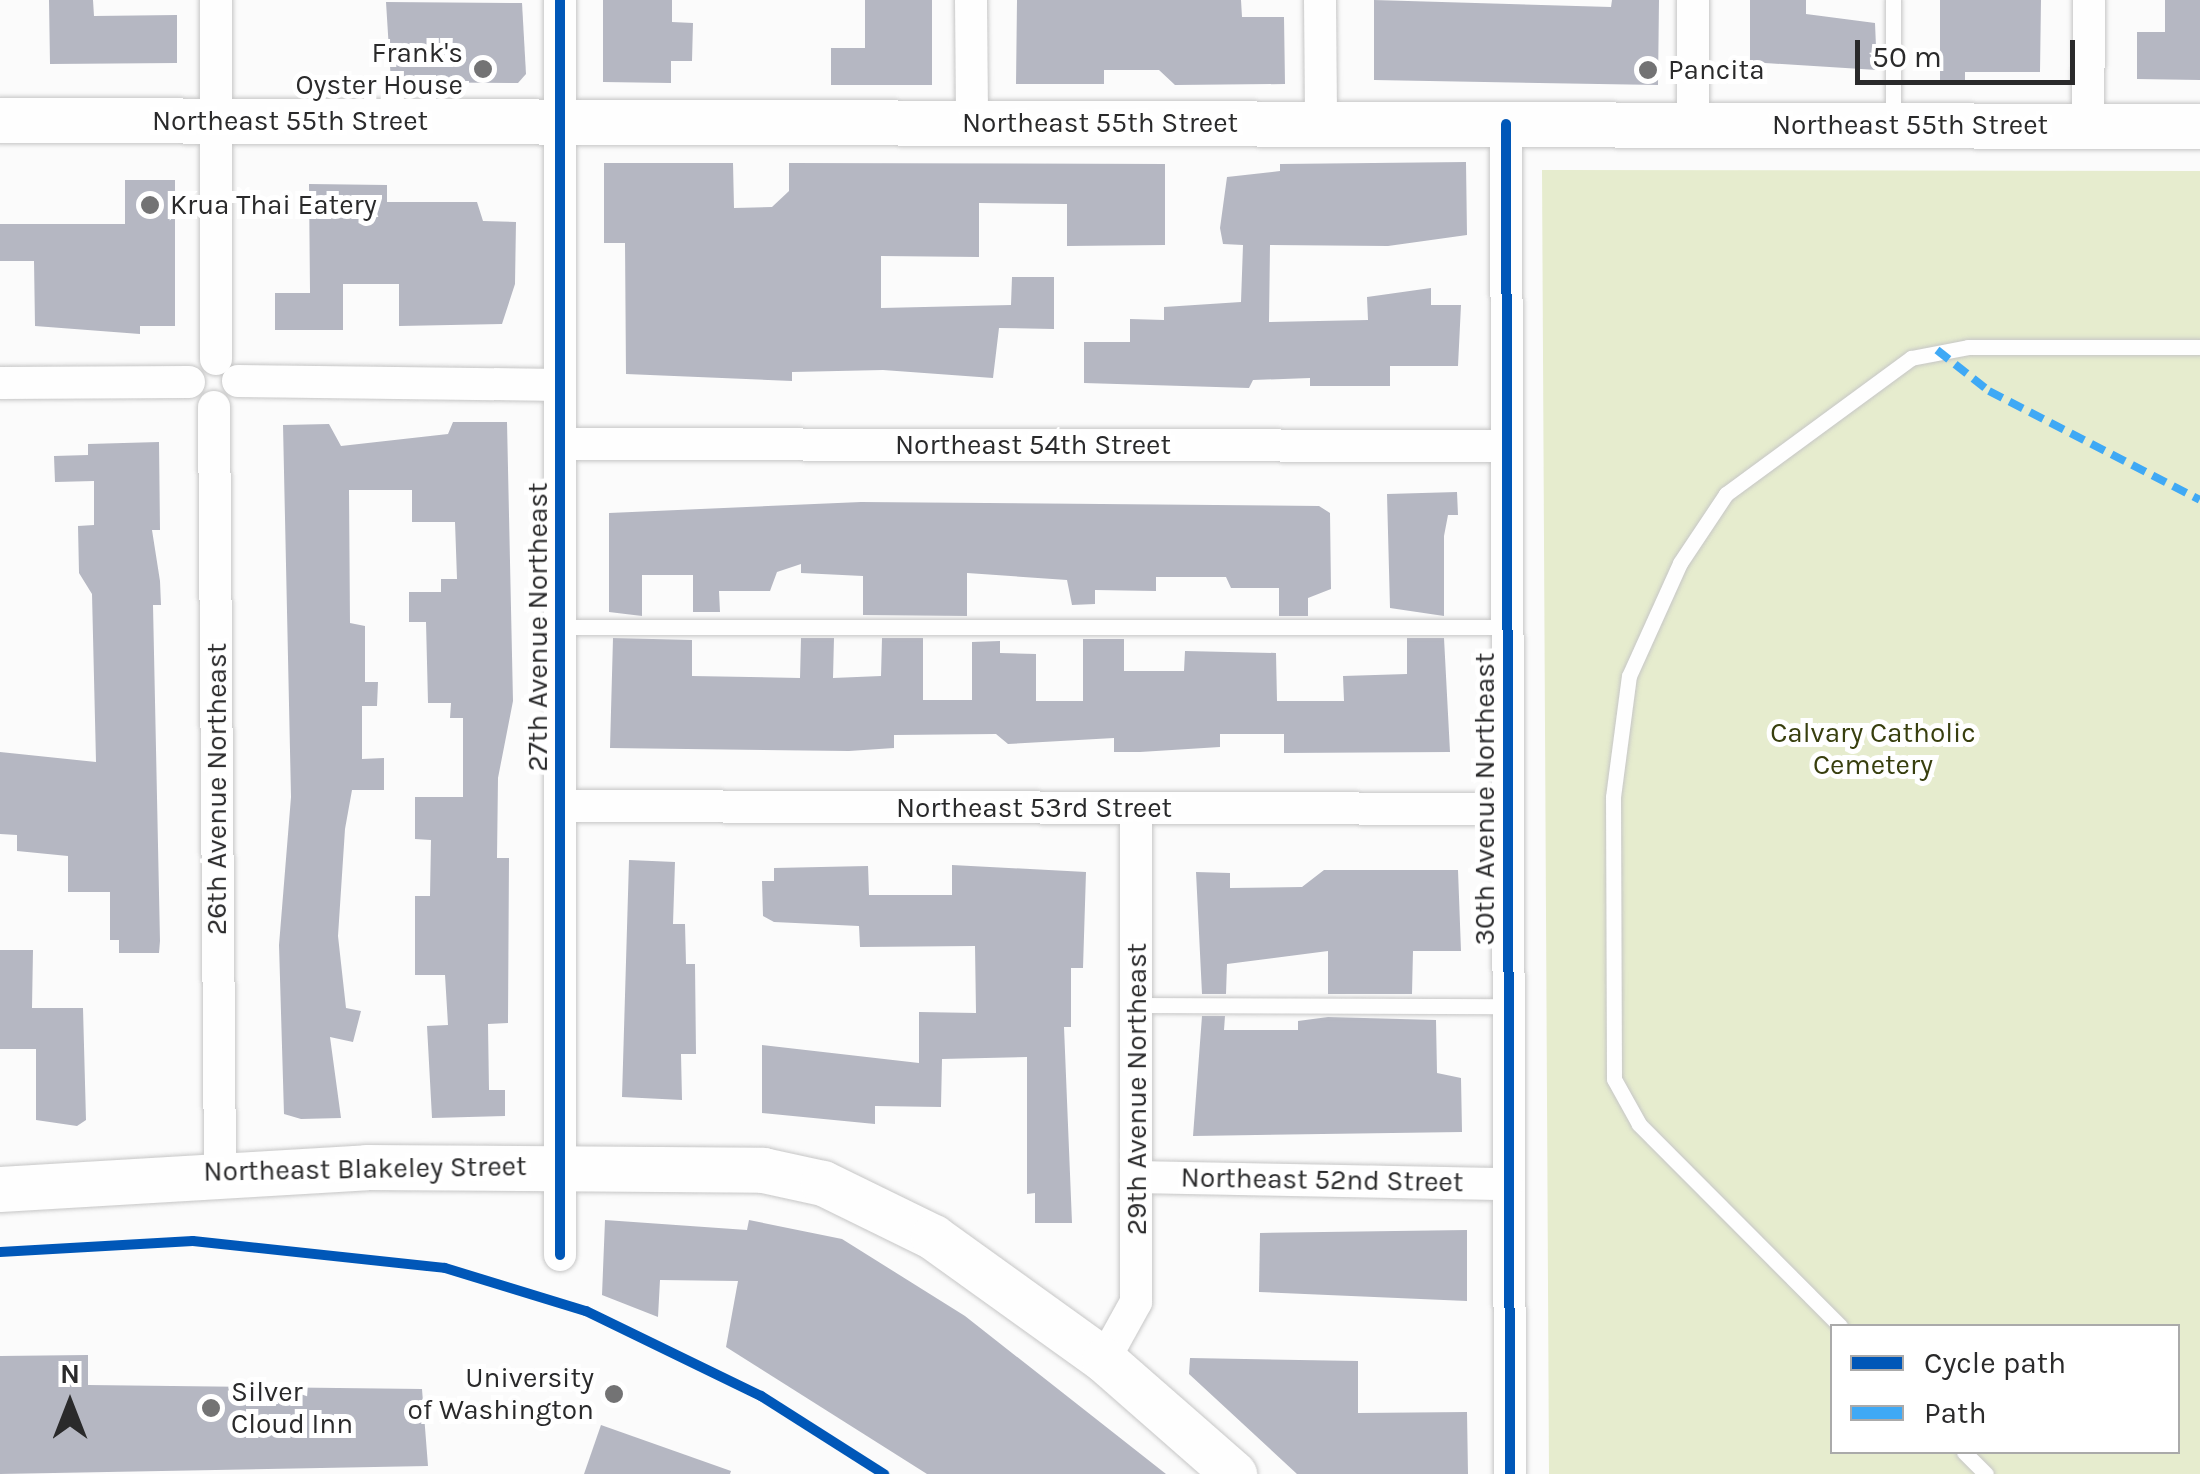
<!DOCTYPE html>
<style>
body{margin:0}
#map{position:relative;width:2200px;height:1474px;overflow:hidden;background:#fbfbfb;font-family:Karla,sans-serif}
div>[style]{position:absolute}
[style*='--x']{left:calc(var(--x)*1px);top:calc(var(--y)*1px);width:calc(var(--w)*1px);rotate:calc(var(--a)*1deg)}
.green>*{inset:0;background:#e6ecce}
.building>*{inset:0;background:#b5b7c2}
.roads{filter:drop-shadow(0 0 2px #c6c6c6) drop-shadow(0 0 2px #c6c6c6)}
.service>*{height:15px;margin:-7.5px;padding:0 7.5px;transform-origin:7.5px;border-radius:7.5px;background:#fefefe}
.minor>*{height:32px;margin:-16px;padding:0 16px;transform-origin:16px;border-radius:16px;background:#fefefe}
.secondary>*{height:45px;margin:-22.5px;padding:0 22.5px;transform-origin:22.5px;border-radius:22.5px;background:#fefefe}
.quiet>*{height:8px;margin-top:-4px;transform-origin:0;background:repeating-linear-gradient(90deg,#3fa9f5 0 15px,transparent 0 23px)}
.cycleway>*{height:10px;margin:-5px;padding:0 5px;transform-origin:5px;border-radius:5px;background:#0057b8}
.dots>*{width:28px;height:28px;translate:-50% -50%;box-sizing:border-box;border:5px solid #fff;border-radius:50%}
span{translate:-50% -50%;white-space:nowrap;text-align:center;line-height:1.15;-webkit-text-stroke:10px #fff;paint-order:stroke}
.poi-label{font-size:28px;color:#2a2a2b}
.right{translate:-100% -50%;text-align:right}
.left{translate:0 -50%;text-align:left}
.street-label{font-size:28px;color:#2a2a2b}
.park-label{font-size:28px;color:#383f0e}
.legend{position:absolute;left:1830px;top:1324px;width:350px;height:130px;box-sizing:border-box;background:#fff;border:2px solid #aaa;margin:0;padding:12px 18px;list-style:none;font-size:30px;color:#2a2a2b}
.legend li{display:flex;align-items:center;gap:20px;height:50px}
.legend b{width:50px;border:2px solid #aaa}
.north{position:absolute;left:20px;top:1354px;width:100px;height:100px;-webkit-text-stroke:8px #fff;paint-order:stroke;rotate:0deg;font-size:28px;font-weight:700;line-height:40px;text-align:center;color:#2a2a2b}
.north::after{content:'';display:block;margin:auto;width:35px;height:45px;background:#2a2a2b;clip-path:polygon(50% 0,100% 100%,50% 72%,0 100%)}
.scale{position:absolute;left:1855px;top:40px;width:220px;height:45px;box-sizing:border-box;border:5px solid #2a2a2b;border-top:0;padding-left:12px;font-size:30px;line-height:35px;white-space:nowrap;color:#2a2a2b;-webkit-text-stroke:8px #fff;paint-order:stroke}
</style>
<div id="map">
<div class="green">
<div style="clip-path:polygon(evenodd,1542px 170px,2200px 171px,2200px 1474px,1549px 1474px,1542px 170px,1832px 1326px,2178px 1326px,2178px 1452px,1832px 1452px,1832px 1326px)"></div>
</div>
<div class="building">
<div style="clip-path:polygon(49px 0,93px 0,94px 16px,177px 15px,177px 63px,50px 64px)"></div>
<div style="clip-path:polygon(603px 0,672px 0,672px 22px,693px 23px,692px 61px,671px 61px,671px 83px,603px 82px)"></div>
<div style="clip-path:polygon(865px 0,932px 0,932px 85px,831px 85px,831px 48px,865px 48px)"></div>
<div style="clip-path:polygon(1017px 0,1241px 0,1242px 17px,1284px 17px,1285px 84px,1175px 85px,1159px 70px,1104px 70px,1104px 84px,1016px 84px)"></div>
<div style="clip-path:polygon(1374px 0,1611px 7px,1612px 0,1659px 0,1658px 85px,1374px 80px)"></div>
<div style="clip-path:polygon(1750px 0,1806px 0,1806px 14px,1875px 23px,1877px 70px,1750px 62px)"></div>
<div style="clip-path:polygon(1940px 0,2041px 0,2040px 72px,1965px 72px,1965px 83px,1940px 83px)"></div>
<div style="clip-path:polygon(2165px 0,2200px 0,2200px 80px,2137px 79px,2137px 32px,2165px 32px)"></div>
<div style="clip-path:polygon(386px 2px,522px 3px,526px 74px,518px 83px,391px 82px)"></div>
<div style="clip-path:polygon(1466px 162px,1467px 235px,1388px 246px,1270px 245px,1269px 322px,1368px 320px,1367px 297px,1431px 288px,1431px 305px,1461px 305px,1458px 366px,1390px 366px,1390px 386px,1310px 386px,1310px 378px,1253px 380px,1249px 388px,1084px 383px,1084px 342px,1130px 342px,1130px 319px,1164px 320px,1164px 307px,1241px 302px,1243px 245px,1223px 244px,1220px 228px,1227px 177px,1280px 171px,1280px 164px)"></div>
<div style="clip-path:polygon(604px 163px,733px 163px,734px 208px,772px 207px,789px 191px,789px 163px,1165px 164px,1165px 245px,1067px 246px,1067px 204px,979px 203px,979px 257px,881px 256px,881px 308px,1011px 305px,1012px 277px,1054px 277px,1054px 329px,999px 328px,993px 378px,883px 370px,792px 372px,792px 381px,626px 374px,625px 243px,604px 243px)"></div>
<div style="clip-path:polygon(125px 180px,175px 180px,175px 326px,140px 326px,140px 334px,35px 326px,34px 261px,0 261px,0 224px,125px 224px)"></div>
<div style="clip-path:polygon(309px 184px,387px 185px,387px 202px,477px 202px,483px 221px,516px 222px,515px 284px,502px 324px,399px 326px,399px 284px,343px 284px,343px 330px,275px 330px,275px 293px,310px 293px)"></div>
<div style="clip-path:polygon(453px 422px,507px 422px,513px 701px,498px 778px,497px 858px,509px 858px,508px 1023px,488px 1024px,489px 1090px,505px 1090px,505px 1116px,432px 1118px,427px 1026px,448px 1025px,445px 975px,415px 975px,415px 896px,430px 896px,431px 840px,415px 839px,415px 797px,463px 797px,463px 718px,450px 718px,451px 703px,428px 703px,426px 622px,409px 622px,409px 592px,441px 592px,441px 579px,457px 579px,455px 522px,412px 522px,412px 490px,349px 490px,350px 623px,365px 626px,365px 682px,378px 682px,377px 706px,362px 706px,362px 759px,384px 758px,384px 790px,352px 790px,345px 829px,338px 936px,346px 1008px,361px 1011px,353px 1042px,330px 1037px,341px 1118px,301px 1119px,284px 1114px,279px 945px,291px 797px,283px 425px,329px 424px,341px 446px,448px 434px)"></div>
<div style="clip-path:polygon(159px 442px,160px 530px,152px 530px,160px 581px,161px 605px,153px 605px,160px 941px,159px 953px,119px 953px,119px 940px,110px 940px,110px 892px,68px 892px,68px 856px,17px 851px,17px 835px,0 834px,0 752px,96px 762px,92px 594px,79px 573px,78px 526px,94px 525px,94px 481px,55px 482px,54px 456px,88px 455px,88px 444px)"></div>
<div style="clip-path:polygon(1457px 492px,1458px 515px,1448px 515px,1444px 536px,1444px 616px,1390px 608px,1387px 494px)"></div>
<div style="clip-path:polygon(861px 502px,1319px 506px,1330px 513px,1331px 589px,1308px 598px,1308px 616px,1279px 616px,1279px 588px,1231px 588px,1226px 577px,1156px 577px,1156px 591px,1095px 590px,1095px 604px,1072px 605px,1067px 580px,967px 573px,967px 616px,863px 615px,863px 576px,801px 573px,801px 564px,777px 572px,770px 591px,719px 591px,720px 612px,693px 612px,693px 575px,642px 575px,642px 616px,609px 612px,609px 513px)"></div>
<div style="clip-path:polygon(613px 638px,692px 640px,692px 676px,800px 678px,801px 638px,834px 638px,833px 678px,881px 676px,882px 638px,923px 638px,923px 700px,972px 700px,972px 642px,1000px 641px,1000px 653px,1036px 654px,1036px 701px,1083px 701px,1083px 639px,1124px 639px,1124px 671px,1184px 671px,1185px 651px,1276px 653px,1277px 701px,1344px 701px,1343px 676px,1407px 674px,1407px 638px,1444px 638px,1450px 752px,1284px 753px,1284px 734px,1220px 734px,1220px 747px,1140px 752px,1114px 752px,1114px 738px,1008px 744px,996px 734px,894px 735px,894px 748px,849px 751px,610px 748px)"></div>
<div style="clip-path:polygon(629px 860px,675px 862px,673px 924px,685px 924px,686px 964px,695px 964px,696px 1054px,681px 1054px,682px 1100px,622px 1097px)"></div>
<div style="clip-path:polygon(952px 865px,1086px 872px,1083px 968px,1071px 968px,1071px 1027px,1064px 1027px,1072px 1223px,1035px 1223px,1035px 1193px,1027px 1194px,1027px 1057px,942px 1059px,941px 1107px,875px 1106px,875px 1124px,762px 1113px,762px 1045px,919px 1063px,919px 1012px,976px 1013px,975px 946px,860px 947px,859px 926px,774px 922px,763px 916px,762px 881px,774px 881px,774px 868px,868px 866px,869px 895px,952px 895px)"></div>
<div style="clip-path:polygon(1324px 870px,1458px 870px,1461px 951px,1413px 951px,1412px 994px,1328px 994px,1328px 951px,1227px 964px,1226px 994px,1202px 994px,1196px 872px,1230px 873px,1230px 888px,1302px 887px)"></div>
<div style="clip-path:polygon(0 950px,33px 950px,32px 1008px,83px 1008px,86px 1120px,77px 1126px,36px 1120px,36px 1049px,0 1049px)"></div>
<div style="clip-path:polygon(1202px 1016px,1225px 1016px,1224px 1030px,1298px 1030px,1298px 1021px,1328px 1017px,1436px 1020px,1437px 1073px,1461px 1078px,1462px 1132px,1193px 1136px)"></div>
<div style="clip-path:polygon(605px 1220px,747px 1230px,749px 1220px,842px 1239px,965px 1316px,1166px 1474px,927px 1474px,726px 1347px,738px 1281px,660px 1280px,658px 1317px,602px 1295px)"></div>
<div style="clip-path:polygon(1467px 1230px,1467px 1301px,1259px 1292px,1260px 1233px)"></div>
<div style="clip-path:polygon(88px 1355px,88px 1385px,422px 1389px,428px 1466px,0 1474px,0 1356px)"></div>
<div style="clip-path:polygon(1190px 1358px,1358px 1361px,1358px 1413px,1467px 1412px,1468px 1474px,1297px 1474px,1189px 1374px)"></div>
<div style="clip-path:polygon(601px 1425px,731px 1471px,730px 1474px,584px 1474px)"></div>
</div>
<div class="roads">
<div class="service">
<div style="--x:1893;--y:0;--w:121;--a:90"></div>
<div style="--x:560;--y:627;--w:947;--a:0"></div>
<div style="--x:1139;--y:1005;--w:369;--a:0.2"></div>
<div style="--x:1840;--y:1326;--w:285;--a:-134.9"></div>
<div style="--x:1639;--y:1124;--w:51;--a:-119.1"></div>
<div style="--x:1614;--y:1079;--w:282;--a:-90.2"></div>
<div style="--x:1613;--y:797;--w:122;--a:-82.5"></div>
<div style="--x:1629;--y:676;--w:124;--a:-65.7"></div>
<div style="--x:1680;--y:563;--w:83;--a:-56.3"></div>
<div style="--x:1726;--y:494;--w:230;--a:-36.3"></div>
<div style="--x:1911;--y:358;--w:58;--a:-10.9"></div>
<div style="--x:1968;--y:347;--w:232;--a:0"></div>
<div style="--x:1964;--y:1452;--w:31;--a:45"></div>
</div>
<div class="minor">
<div style="--x:216;--y:0;--w:359;--a:90"></div>
<div style="--x:560;--y:0;--w:1255;--a:90"></div>
<div style="--x:971;--y:0;--w:123;--a:89.5"></div>
<div style="--x:1320;--y:0;--w:123;--a:89.5"></div>
<div style="--x:1506;--y:124;--w:1350;--a:89.83"></div>
<div style="--x:1693;--y:124;--w:124;--a:-90"></div>
<div style="--x:2088;--y:127;--w:127;--a:-89.5"></div>
<div style="--x:238;--y:381;--w:322;--a:0.7"></div>
<div style="--x:0;--y:383;--w:189;--a:-0.3"></div>
<div style="--x:214;--y:407;--w:763;--a:89.55"></div>
<div style="--x:560;--y:444;--w:945;--a:0.12"></div>
<div style="--x:560;--y:806;--w:947;--a:0.18"></div>
<div style="--x:1138;--y:1177;--w:369;--a:1.1"></div>
<div style="--x:1104;--y:1360;--w:66;--a:-61.1"></div>
<div style="--x:1136;--y:1302;--w:494;--a:-90"></div>
</div>
<div class="secondary">
<div style="--x:0;--y:120;--w:2200;--a:0.16"></div>
<div style="--x:0;--y:1189;--w:367;--a:-3.4"></div>
<div style="--x:366;--y:1167;--w:397;--a:0.4"></div>
<div style="--x:763;--y:1170;--w:61;--a:12.2"></div>
<div style="--x:823;--y:1183;--w:123;--a:26.1"></div>
<div style="--x:933;--y:1237;--w:211;--a:35.7"></div>
<div style="--x:1104;--y:1360;--w:173;--a:41.2"></div>
</div>
</div>
<div class="quiet">
<div style="--x:1937;--y:350;--w:66;--a:38.3"></div>
<div style="--x:1989;--y:391;--w:237;--a:27.3"></div>
</div>
<div class="cycleway">
<div style="--x:560;--y:0;--w:1255;--a:90"></div>
<div style="--x:1506;--y:124;--w:1350;--a:89.83"></div>
<div style="--x:0;--y:1252;--w:193;--a:-3.3"></div>
<div style="--x:193;--y:1241;--w:253;--a:6.1"></div>
<div style="--x:445;--y:1268;--w:147;--a:17"></div>
<div style="--x:586;--y:1311;--w:195;--a:25.9"></div>
<div style="--x:761;--y:1396;--w:146;--a:32.4"></div>
</div>
<div class="dots">
<div style="left:483px;top:69px;background:#737374"></div>
<div style="left:1648px;top:70px;background:#737374"></div>
<div style="left:150px;top:205px;background:#737374"></div>
<div style="left:614px;top:1394px;background:#737374"></div>
<div style="left:211px;top:1408px;background:#737374"></div>
</div>
<div class="poi-label">
<span class="right" style="left:463px;top:69px">Frank's<br>Oyster House</span>
<span class="left" style="left:1668px;top:70px">Pancita</span>
<span class="left" style="left:170px;top:205px">Krua Thai Eatery</span>
<span class="right" style="left:594px;top:1394px">University<br>of Washington</span>
<span class="left" style="left:231px;top:1408px">Silver<br>Cloud Inn</span>
</div>
<div class="street-label">
<span style="left:290px;top:121px">Northeast 55th Street</span>
<span style="left:1100px;top:123px">Northeast 55th Street</span>
<span style="left:1910px;top:125px">Northeast 55th Street</span>
<span style="left:1033px;top:445px">Northeast 54th Street</span>
<span style="left:538px;top:627px;rotate:-90deg">27th Avenue Northeast</span>
<span style="left:217px;top:789px;rotate:-90deg">26th Avenue Northeast</span>
<span style="left:1485px;top:799px;rotate:-90deg">30th Avenue Northeast</span>
<span style="left:1034px;top:808px">Northeast 53rd Street</span>
<span style="left:1137px;top:1089px;rotate:-90deg">29th Avenue Northeast</span>
<span style="left:365px;top:1169px;rotate:-1deg">Northeast Blakeley Street</span>
<span style="left:1322px;top:1180px;rotate:1deg">Northeast 52nd Street</span>
</div>
<div class="park-label">
<span style="left:1873px;top:749px">Calvary Catholic<br>Cemetery</span>
</div>
<ul class="legend">
<li><b style="height:12px;background:#0057b8"></b>Cycle path</li>
<li><b style="height:12px;background:#3fa9f5"></b>Path</li>
</ul>
<div class="north">N</div>
<div class="scale">50 m</div>
</div>
